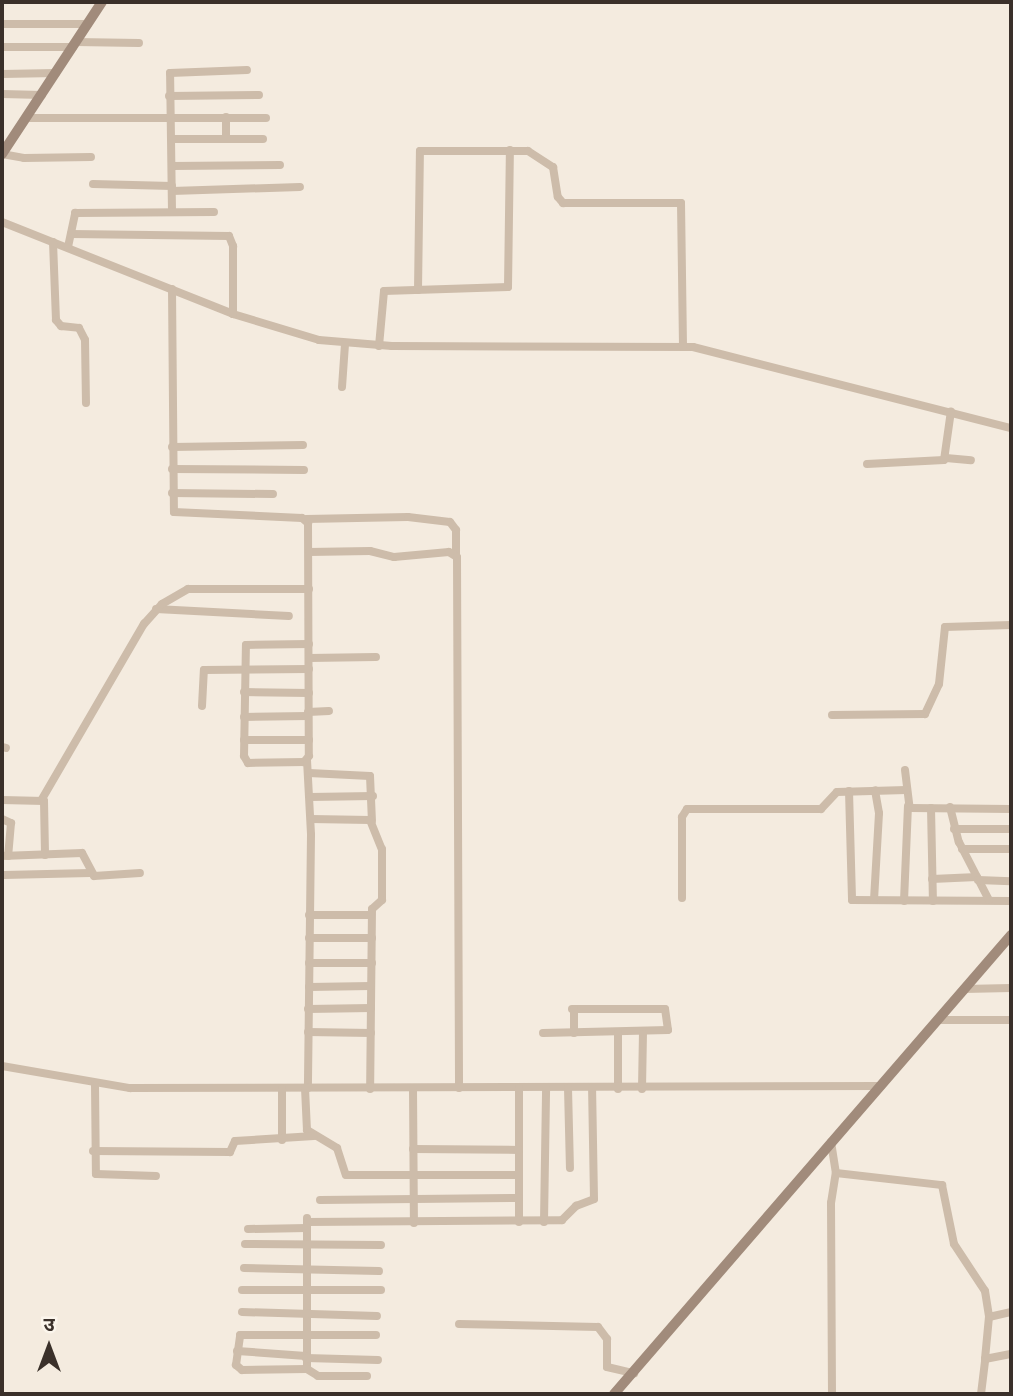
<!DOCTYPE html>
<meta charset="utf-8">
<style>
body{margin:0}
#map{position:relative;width:1013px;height:1396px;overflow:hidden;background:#f4ebdf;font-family:Overpass,"Noto Sans Devanagari",sans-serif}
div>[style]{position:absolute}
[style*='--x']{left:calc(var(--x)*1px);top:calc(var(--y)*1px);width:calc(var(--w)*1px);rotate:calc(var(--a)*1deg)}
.street>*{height:8px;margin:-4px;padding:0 4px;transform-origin:4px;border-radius:4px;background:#cdbcaa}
.secondary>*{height:10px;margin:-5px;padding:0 5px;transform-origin:5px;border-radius:5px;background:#a18b7b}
span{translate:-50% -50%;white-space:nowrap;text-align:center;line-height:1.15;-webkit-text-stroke:6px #fbf5ec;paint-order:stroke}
.frame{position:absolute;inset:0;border:4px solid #3a302a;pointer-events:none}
.north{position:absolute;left:14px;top:1312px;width:70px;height:70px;-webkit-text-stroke:5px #fbf5ec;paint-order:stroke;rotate:0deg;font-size:19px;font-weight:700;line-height:28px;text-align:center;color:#3a302a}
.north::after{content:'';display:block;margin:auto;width:24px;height:32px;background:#3a302a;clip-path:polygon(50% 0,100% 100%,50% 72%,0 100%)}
</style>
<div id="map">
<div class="street">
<div style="--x:2;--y:24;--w:86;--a:0"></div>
<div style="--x:76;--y:42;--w:63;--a:0.9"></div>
<div style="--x:2;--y:47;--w:71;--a:0"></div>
<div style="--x:2;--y:74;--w:54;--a:-1.1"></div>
<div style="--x:2;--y:94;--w:40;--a:1.4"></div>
<div style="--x:169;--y:96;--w:90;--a:-0.6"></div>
<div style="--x:226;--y:117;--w:22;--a:90"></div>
<div style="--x:28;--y:118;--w:238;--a:0"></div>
<div style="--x:171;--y:139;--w:92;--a:0"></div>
<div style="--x:2;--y:154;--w:22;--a:10"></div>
<div style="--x:24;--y:158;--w:67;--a:-0.9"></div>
<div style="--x:172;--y:166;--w:108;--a:-0.5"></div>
<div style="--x:93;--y:184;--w:79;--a:1.5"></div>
<div style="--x:172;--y:191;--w:128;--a:-1.8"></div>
<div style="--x:172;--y:211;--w:138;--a:-90.8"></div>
<div style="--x:170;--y:73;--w:77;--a:-2.2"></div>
<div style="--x:2;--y:222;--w:249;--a:21.7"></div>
<div style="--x:233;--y:314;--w:90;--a:16.8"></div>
<div style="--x:319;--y:340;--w:73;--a:4.7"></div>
<div style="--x:392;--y:346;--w:301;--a:0.2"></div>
<div style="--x:693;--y:347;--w:328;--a:14.3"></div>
<div style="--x:71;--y:234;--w:158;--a:0.7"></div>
<div style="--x:229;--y:236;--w:11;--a:68"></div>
<div style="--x:233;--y:246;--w:68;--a:90"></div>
<div style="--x:53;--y:242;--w:78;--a:87.8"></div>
<div style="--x:56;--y:320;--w:8;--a:50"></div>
<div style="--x:61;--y:326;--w:18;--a:6"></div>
<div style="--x:79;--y:328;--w:13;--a:63"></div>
<div style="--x:85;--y:340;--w:63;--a:89.1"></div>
<div style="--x:68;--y:247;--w:35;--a:-78"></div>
<div style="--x:75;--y:213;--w:139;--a:-0.4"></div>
<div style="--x:172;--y:289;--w:223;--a:89.5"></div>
<div style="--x:174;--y:512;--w:128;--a:2.7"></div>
<div style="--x:302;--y:518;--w:8;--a:40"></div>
<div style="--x:308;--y:523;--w:233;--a:89.8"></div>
<div style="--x:309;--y:756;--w:8;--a:130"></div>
<div style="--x:304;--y:762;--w:56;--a:179"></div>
<div style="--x:248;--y:763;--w:8;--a:-120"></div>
<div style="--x:244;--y:756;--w:111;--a:-89"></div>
<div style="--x:246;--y:645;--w:63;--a:-0.9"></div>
<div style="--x:418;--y:290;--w:139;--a:-89.2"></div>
<div style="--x:420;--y:151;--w:108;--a:0"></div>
<div style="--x:528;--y:151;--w:30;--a:33"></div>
<div style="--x:553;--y:167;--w:30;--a:81"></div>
<div style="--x:558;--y:197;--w:8;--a:50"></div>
<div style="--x:563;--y:203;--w:118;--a:0"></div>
<div style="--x:681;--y:203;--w:143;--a:89.2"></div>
<div style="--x:379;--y:346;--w:55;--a:-84.8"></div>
<div style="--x:384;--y:291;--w:124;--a:-1.8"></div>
<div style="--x:508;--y:287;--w:137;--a:-89.2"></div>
<div style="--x:342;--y:387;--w:43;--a:-86"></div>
<div style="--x:172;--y:447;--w:131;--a:-0.9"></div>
<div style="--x:946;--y:458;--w:25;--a:5"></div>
<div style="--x:867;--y:464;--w:77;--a:-3"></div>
<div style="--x:944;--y:460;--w:49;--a:-81.9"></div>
<div style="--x:172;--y:469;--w:132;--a:0.4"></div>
<div style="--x:172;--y:493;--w:101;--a:0.6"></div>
<div style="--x:306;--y:519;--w:102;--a:-1.1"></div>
<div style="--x:408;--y:517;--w:42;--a:6.8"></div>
<div style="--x:450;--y:522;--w:10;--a:53"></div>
<div style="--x:456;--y:530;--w:24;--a:90"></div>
<div style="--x:309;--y:552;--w:61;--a:-0.9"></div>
<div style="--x:370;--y:551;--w:25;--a:14"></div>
<div style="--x:394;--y:557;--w:55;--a:-5.2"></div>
<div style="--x:449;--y:552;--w:9;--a:32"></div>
<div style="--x:457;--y:557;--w:531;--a:89.78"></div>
<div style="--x:156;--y:609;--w:133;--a:3"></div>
<div style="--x:309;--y:658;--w:67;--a:-0.9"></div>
<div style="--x:244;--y:692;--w:65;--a:0.9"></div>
<div style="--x:202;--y:706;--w:36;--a:-87"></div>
<div style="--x:204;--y:670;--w:105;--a:-0.5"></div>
<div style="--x:308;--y:712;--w:21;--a:-3"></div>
<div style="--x:832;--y:715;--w:93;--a:-0.6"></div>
<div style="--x:925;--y:714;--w:33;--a:-65"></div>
<div style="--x:939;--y:684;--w:57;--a:-84"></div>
<div style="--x:945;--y:627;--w:66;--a:-1.7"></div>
<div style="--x:244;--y:717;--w:64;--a:-0.9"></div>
<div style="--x:244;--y:740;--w:65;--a:0"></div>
<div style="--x:2;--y:747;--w:4;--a:14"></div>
<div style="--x:307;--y:760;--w:75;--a:86.9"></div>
<div style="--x:311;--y:835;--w:253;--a:90.7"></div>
<div style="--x:905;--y:770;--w:38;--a:83"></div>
<div style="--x:910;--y:808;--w:101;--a:0.6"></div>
<div style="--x:309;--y:773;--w:61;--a:2.8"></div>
<div style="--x:370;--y:776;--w:45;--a:87.5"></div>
<div style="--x:849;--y:791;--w:109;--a:88.4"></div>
<div style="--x:852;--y:900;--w:159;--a:0.4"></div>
<div style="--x:310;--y:797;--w:63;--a:-0.9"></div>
<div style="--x:42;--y:799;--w:203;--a:-59.8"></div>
<div style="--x:144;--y:624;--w:27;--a:-48"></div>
<div style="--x:162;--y:604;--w:30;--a:-30"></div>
<div style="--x:188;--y:589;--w:121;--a:0"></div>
<div style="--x:2;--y:800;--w:42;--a:1.4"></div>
<div style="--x:44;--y:801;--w:54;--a:88.9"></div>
<div style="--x:950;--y:807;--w:36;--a:76"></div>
<div style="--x:959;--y:842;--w:65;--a:62.7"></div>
<div style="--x:931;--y:808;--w:93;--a:88.8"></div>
<div style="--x:2;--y:819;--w:10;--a:24"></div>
<div style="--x:11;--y:823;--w:33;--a:95"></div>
<div style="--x:311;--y:819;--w:59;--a:1"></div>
<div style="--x:370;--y:820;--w:31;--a:68"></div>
<div style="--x:382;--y:849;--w:51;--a:90"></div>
<div style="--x:382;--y:900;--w:13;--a:138"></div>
<div style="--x:372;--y:909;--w:180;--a:90.6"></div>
<div style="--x:954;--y:829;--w:57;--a:0"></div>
<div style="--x:962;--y:849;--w:49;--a:0"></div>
<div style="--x:2;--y:856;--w:80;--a:-2.1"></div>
<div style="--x:82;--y:853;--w:26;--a:62"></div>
<div style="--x:94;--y:876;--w:46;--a:-3.7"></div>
<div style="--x:4;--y:875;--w:86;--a:-1.3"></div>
<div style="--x:932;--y:879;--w:45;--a:-2.5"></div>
<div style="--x:978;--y:880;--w:33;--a:2"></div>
<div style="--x:682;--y:898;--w:81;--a:-90"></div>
<div style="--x:682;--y:817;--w:9;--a:-58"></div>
<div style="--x:687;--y:809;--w:134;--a:0"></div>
<div style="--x:821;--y:809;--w:23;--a:-47"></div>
<div style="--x:837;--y:792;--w:69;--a:-1.7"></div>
<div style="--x:874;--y:900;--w:87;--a:-86.7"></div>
<div style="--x:879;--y:813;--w:23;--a:-100"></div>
<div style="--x:904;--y:901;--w:95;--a:-87.6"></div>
<div style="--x:309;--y:915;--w:62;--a:0"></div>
<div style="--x:309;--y:938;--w:63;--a:0"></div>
<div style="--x:309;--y:963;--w:63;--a:0"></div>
<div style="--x:309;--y:987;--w:62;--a:-0.9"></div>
<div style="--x:964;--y:989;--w:47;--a:-1.2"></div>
<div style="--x:308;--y:1009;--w:63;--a:-0.9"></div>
<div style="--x:939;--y:1020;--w:72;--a:0"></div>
<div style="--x:308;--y:1032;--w:63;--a:0.9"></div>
<div style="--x:543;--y:1033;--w:125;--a:-1.4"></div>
<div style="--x:668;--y:1030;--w:21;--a:-98"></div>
<div style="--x:665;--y:1009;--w:93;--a:180"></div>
<div style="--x:574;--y:1033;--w:24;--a:-90"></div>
<div style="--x:618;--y:1033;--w:56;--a:90"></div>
<div style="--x:2;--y:1066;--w:130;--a:9.8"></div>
<div style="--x:130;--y:1088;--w:751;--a:-0.15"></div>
<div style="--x:95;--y:1085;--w:89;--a:89.4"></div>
<div style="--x:96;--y:1174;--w:60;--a:1.9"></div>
<div style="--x:305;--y:1088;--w:42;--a:87.3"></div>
<div style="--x:307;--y:1130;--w:35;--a:31"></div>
<div style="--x:337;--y:1148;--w:28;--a:72"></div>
<div style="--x:346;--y:1175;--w:173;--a:0"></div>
<div style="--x:519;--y:1088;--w:134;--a:90"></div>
<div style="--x:568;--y:1088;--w:80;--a:88.6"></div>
<div style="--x:282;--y:1089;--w:51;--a:90"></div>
<div style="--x:413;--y:1089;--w:134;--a:89.6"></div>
<div style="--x:642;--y:1089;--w:55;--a:-89"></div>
<div style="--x:831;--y:1142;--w:31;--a:81"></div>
<div style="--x:836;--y:1173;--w:107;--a:6.5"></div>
<div style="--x:942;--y:1185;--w:60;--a:78.5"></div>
<div style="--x:954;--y:1244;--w:56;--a:56.6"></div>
<div style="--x:985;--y:1291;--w:26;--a:81"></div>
<div style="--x:413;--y:1149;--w:106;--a:0.5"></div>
<div style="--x:93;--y:1151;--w:137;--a:0.4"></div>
<div style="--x:230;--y:1152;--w:12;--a:-66"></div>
<div style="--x:235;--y:1141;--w:79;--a:-3.6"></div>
<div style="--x:320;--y:1200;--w:199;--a:-0.6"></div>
<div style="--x:307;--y:1218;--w:151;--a:90"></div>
<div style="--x:307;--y:1369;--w:13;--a:32"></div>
<div style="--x:318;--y:1376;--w:49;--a:0"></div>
<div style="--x:307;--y:1222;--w:255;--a:-0.4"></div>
<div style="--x:562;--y:1220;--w:20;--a:-45"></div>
<div style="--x:576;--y:1206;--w:19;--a:-21"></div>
<div style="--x:594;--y:1199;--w:111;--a:-91"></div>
<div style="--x:544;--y:1222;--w:134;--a:-89.1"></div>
<div style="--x:248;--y:1229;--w:59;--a:-1"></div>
<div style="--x:245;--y:1244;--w:136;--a:0.4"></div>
<div style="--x:244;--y:1268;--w:135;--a:1.3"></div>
<div style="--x:242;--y:1290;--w:139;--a:0"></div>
<div style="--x:242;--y:1312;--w:135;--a:1.7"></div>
<div style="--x:459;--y:1324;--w:139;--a:1.2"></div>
<div style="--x:598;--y:1327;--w:15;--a:53"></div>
<div style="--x:607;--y:1339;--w:28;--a:90"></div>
<div style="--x:607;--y:1367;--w:28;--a:13"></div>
<div style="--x:237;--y:1351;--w:69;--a:4.1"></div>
<div style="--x:306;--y:1358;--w:72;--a:1.6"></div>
<div style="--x:985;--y:1359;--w:42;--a:-84.6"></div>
<div style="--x:989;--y:1317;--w:23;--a:-13"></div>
<div style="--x:307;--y:1369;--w:65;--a:179.1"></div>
<div style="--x:242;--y:1370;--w:8;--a:-140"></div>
<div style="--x:236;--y:1365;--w:30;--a:-82"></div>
<div style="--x:240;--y:1335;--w:136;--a:0"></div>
<div style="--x:832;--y:1394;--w:191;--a:-90.3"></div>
<div style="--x:831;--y:1203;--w:30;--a:-81"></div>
<div style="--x:981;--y:1394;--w:35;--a:-83"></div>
<div style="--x:985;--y:1359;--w:26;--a:-11"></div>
</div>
<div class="secondary">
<div style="--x:2;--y:154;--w:182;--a:-56.7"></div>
<div style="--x:614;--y:1394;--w:607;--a:-49.14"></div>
</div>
<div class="frame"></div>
<div class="north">उ</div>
</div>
